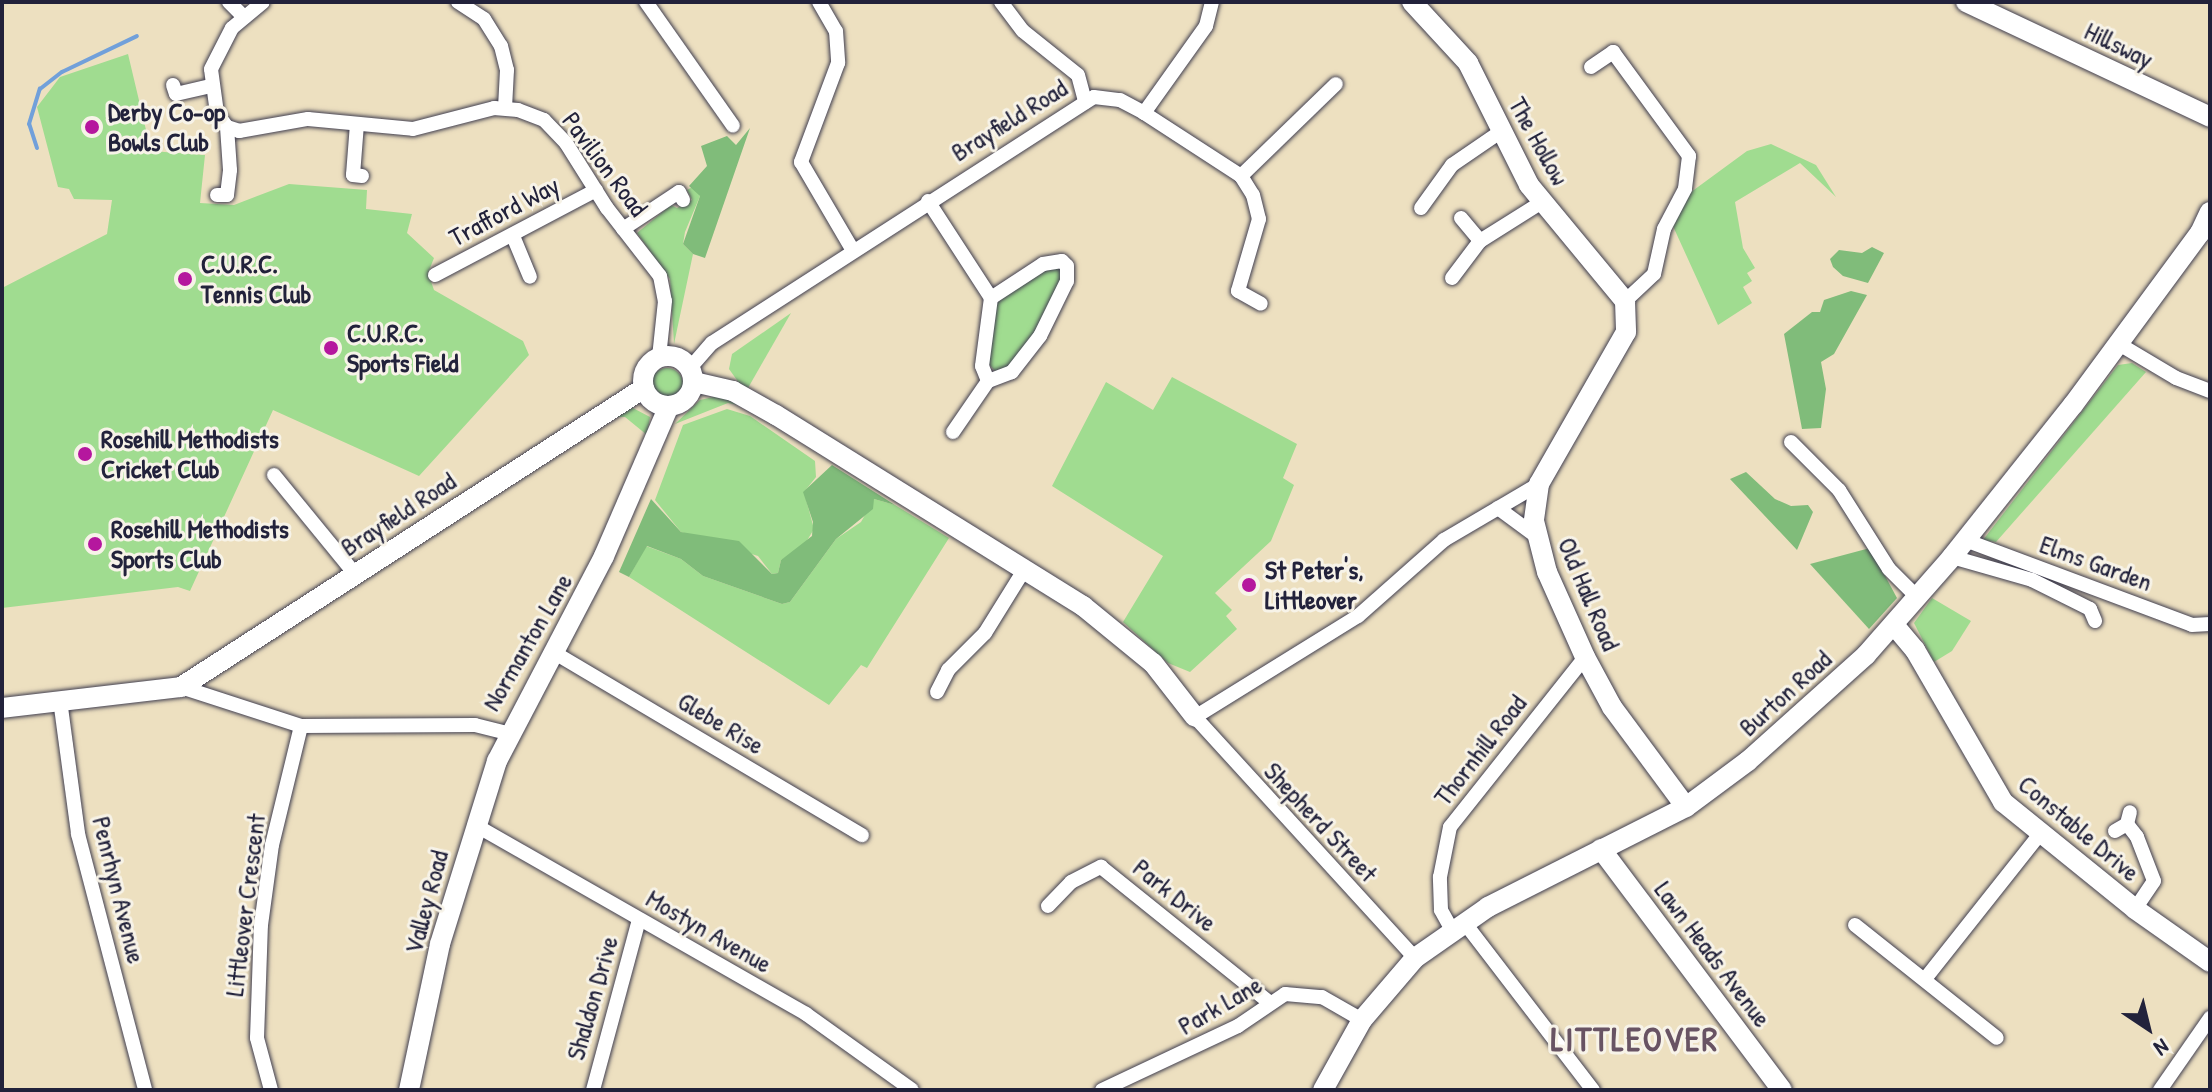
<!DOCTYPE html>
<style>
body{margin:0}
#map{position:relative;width:2212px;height:1092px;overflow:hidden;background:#ede0c0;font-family:"Patrick Hand",sans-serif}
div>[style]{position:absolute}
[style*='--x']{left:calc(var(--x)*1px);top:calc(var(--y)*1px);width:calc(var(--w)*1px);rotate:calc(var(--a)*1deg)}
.green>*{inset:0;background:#a0dc90}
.round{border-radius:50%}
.forest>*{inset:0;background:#80bc7a}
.stream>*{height:4px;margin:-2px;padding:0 2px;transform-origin:2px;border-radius:2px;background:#71a0da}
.roads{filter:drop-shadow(0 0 2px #403e4f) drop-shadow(0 0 2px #403e4f)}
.street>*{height:14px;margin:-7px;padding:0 7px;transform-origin:7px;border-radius:7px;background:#fff}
.secondary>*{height:20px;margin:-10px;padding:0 10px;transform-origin:10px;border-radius:10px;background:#fff}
.secondary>.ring{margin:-10px;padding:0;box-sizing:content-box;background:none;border:20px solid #fff;border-radius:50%}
.dots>*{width:22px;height:22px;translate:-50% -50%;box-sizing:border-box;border:4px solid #f7f3e8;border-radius:50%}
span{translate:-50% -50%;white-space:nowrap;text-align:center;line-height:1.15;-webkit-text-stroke:6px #f7f3e8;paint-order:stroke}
.street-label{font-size:26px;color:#22223b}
.poi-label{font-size:26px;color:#22223b;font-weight:700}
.left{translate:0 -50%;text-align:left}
.district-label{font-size:34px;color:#685363;font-weight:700;letter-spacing:2px}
.frame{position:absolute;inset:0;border:4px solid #22223b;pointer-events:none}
.north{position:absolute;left:2108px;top:988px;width:80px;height:80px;-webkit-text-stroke:6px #f7f3e8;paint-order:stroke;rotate:145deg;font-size:22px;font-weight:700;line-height:32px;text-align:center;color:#22223b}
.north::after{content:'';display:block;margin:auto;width:28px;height:36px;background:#22223b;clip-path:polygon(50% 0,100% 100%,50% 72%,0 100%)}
</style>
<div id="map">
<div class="green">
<div style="clip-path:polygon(128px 54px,151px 151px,205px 155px,200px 203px,234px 205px,289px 184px,367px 190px,366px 209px,412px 214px,407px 233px,434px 258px,428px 273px,434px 290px,523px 341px,529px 355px,419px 476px,273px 410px,190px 591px,178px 587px,2px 608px,2px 288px,107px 234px,112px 200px,74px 199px,69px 189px,58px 187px,37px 107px,60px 77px)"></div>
<div style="clip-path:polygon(1771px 144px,1816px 165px,1836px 197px,1800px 163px,1735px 202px,1743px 248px,1755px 268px,1747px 273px,1752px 281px,1743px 287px,1752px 303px,1718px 325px,1672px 224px,1687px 195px,1747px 151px)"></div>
<div style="clip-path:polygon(694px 186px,700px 196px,685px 232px,683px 244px,693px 254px,674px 344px,670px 279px,637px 233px,671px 205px,677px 208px,692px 200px,687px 190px)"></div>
<div style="clip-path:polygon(1045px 266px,1059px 268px,1063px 278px,1042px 322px,1008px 369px,995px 371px,988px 363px,994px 305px)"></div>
<div style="clip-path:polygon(791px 313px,748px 388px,739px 383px,729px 369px,732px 354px)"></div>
<div style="clip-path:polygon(2132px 363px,2146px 372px,1996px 542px,1983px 540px,2118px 365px)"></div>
<div class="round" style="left:651px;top:368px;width:32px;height:32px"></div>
<div style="clip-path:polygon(1172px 377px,1297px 444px,1283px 478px,1294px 485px,1271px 541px,1215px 593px,1232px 610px,1226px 616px,1237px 629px,1190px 672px,1168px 663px,1123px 622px,1163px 556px,1052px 486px,1106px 382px,1153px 410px)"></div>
<div style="clip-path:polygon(722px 395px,753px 408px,728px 403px,675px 424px,700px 400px)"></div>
<div style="clip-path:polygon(631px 407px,650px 417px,647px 435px,625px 417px,612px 417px)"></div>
<div style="clip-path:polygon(727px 409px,750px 416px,815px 461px,816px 477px,804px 492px,814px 529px,803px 547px,781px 560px,778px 573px,772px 574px,758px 556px,681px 532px,655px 500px,683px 425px)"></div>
<div style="clip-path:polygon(874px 499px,895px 505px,949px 538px,867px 668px,861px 665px,829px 705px,629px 577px,646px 546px,681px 559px,703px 576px,782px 604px,790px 602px,836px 539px,861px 522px)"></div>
<div style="clip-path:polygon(1932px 598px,1971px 621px,1952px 651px,1934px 662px,1914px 623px)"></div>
</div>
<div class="forest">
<div style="clip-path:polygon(750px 128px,705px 258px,693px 254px,683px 244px,700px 196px,689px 186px,707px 166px,701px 146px,727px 136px,736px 145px)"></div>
<div style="clip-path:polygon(1872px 247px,1884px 253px,1868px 283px,1843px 276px,1833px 267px,1830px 259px,1839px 250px,1862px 253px)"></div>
<div style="clip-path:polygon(1851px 291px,1867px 295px,1834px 354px,1821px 362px,1826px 389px,1821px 428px,1802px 429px,1784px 334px,1812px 312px,1820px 312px,1824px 300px)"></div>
<div style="clip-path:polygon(832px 465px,895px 505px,874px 499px,873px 509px,836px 539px,790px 602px,782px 604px,703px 576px,681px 559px,647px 546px,629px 577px,619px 572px,651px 499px,681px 532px,739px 541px,772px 574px,778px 573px,781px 560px,812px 536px,813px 522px,803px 492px)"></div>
<div style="clip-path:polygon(1746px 472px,1775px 499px,1791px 506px,1808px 505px,1813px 512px,1797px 550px,1730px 479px)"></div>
<div style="clip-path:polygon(1870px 548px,1897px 598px,1869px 629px,1810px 564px)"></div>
</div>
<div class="stream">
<div style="--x:37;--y:148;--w:25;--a:-108"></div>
<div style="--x:29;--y:124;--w:37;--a:-73"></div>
<div style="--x:40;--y:89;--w:28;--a:-38"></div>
<div style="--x:62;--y:72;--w:83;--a:-25.6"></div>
</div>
<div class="roads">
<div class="street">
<div style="--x:229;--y:2;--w:18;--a:45"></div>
<div style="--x:458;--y:2;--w:31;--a:33"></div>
<div style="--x:484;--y:19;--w:32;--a:58"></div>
<div style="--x:501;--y:46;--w:25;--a:76"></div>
<div style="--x:507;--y:70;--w:38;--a:93"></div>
<div style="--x:646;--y:2;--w:151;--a:54.9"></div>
<div style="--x:819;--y:2;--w:34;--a:60"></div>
<div style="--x:836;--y:31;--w:32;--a:86"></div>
<div style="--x:838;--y:63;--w:106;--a:110.5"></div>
<div style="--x:801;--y:162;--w:101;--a:59.6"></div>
<div style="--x:1001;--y:2;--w:36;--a:53"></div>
<div style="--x:1023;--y:31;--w:70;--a:38.7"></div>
<div style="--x:1078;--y:75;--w:28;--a:75"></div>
<div style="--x:1591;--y:67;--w:27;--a:-34"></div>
<div style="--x:1613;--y:52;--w:129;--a:53.8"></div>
<div style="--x:1689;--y:156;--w:33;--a:97"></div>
<div style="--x:1685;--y:189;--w:45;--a:117.7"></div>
<div style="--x:1664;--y:229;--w:46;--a:102.5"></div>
<div style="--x:1654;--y:274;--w:40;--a:137"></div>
<div style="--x:173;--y:85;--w:9;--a:72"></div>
<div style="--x:176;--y:94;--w:36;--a:-13"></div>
<div style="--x:1144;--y:113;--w:107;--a:-54.5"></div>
<div style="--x:1206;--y:26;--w:25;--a:-76"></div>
<div style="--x:357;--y:124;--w:51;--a:94.5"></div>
<div style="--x:353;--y:175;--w:9;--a:6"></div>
<div style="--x:227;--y:127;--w:13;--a:18"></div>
<div style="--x:239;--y:131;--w:70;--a:-9.9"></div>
<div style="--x:308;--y:119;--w:105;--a:5.4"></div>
<div style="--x:413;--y:129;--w:84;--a:-14.5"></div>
<div style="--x:494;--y:108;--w:24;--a:5"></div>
<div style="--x:518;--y:110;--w:28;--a:21"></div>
<div style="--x:544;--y:120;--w:32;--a:46"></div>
<div style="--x:566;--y:143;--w:77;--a:57.8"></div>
<div style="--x:607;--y:208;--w:86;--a:52.1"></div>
<div style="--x:660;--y:276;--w:25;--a:79"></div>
<div style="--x:665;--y:301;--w:56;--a:96.1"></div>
<div style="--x:1241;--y:176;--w:132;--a:-44.1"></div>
<div style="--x:217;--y:195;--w:10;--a:0"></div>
<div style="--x:227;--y:195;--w:25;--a:-83"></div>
<div style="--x:230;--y:170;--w:43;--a:-94"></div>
<div style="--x:227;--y:127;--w:17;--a:-126"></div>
<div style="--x:217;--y:113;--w:44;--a:-97.8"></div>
<div style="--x:211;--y:69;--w:46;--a:-62.9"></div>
<div style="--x:232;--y:28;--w:40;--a:-40"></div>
<div style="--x:928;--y:201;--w:116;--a:57"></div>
<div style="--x:991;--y:298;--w:62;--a:-33.2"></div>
<div style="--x:1043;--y:264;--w:19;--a:-9"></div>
<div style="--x:1062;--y:261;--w:7;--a:45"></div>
<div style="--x:1067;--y:266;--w:15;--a:90"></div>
<div style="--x:1067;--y:281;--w:61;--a:116.1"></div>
<div style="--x:1040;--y:336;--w:46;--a:127.9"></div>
<div style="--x:1012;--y:372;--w:26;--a:159"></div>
<div style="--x:988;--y:381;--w:16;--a:-112"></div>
<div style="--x:982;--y:366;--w:69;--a:-82.5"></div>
<div style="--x:1421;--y:208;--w:53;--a:-54.2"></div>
<div style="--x:1452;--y:165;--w:58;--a:-34.5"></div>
<div style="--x:1461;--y:218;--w:30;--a:50"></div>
<div style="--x:623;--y:229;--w:67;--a:-33.5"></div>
<div style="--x:679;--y:192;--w:9;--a:63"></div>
<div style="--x:513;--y:236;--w:44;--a:67.5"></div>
<div style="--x:435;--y:275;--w:182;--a:-27.8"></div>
<div style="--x:1452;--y:278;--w:46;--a:-52.9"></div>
<div style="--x:1480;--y:241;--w:73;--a:-32.2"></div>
<div style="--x:2119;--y:344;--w:66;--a:30.8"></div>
<div style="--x:2176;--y:378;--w:36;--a:21"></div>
<div style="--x:690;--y:368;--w:33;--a:-49"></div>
<div style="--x:712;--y:343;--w:454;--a:-32.8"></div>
<div style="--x:1094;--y:97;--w:26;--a:7"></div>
<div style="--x:1120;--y:100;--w:27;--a:28"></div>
<div style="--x:1144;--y:113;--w:116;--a:33"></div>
<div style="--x:1241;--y:176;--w:22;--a:58"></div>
<div style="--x:1253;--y:195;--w:25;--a:76"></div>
<div style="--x:1259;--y:219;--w:75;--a:106.3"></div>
<div style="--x:1238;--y:291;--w:26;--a:29"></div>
<div style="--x:953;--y:432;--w:62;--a:-55.5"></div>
<div style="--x:1791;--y:442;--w:68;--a:45"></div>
<div style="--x:1839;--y:490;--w:93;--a:57.7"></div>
<div style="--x:1889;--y:569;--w:40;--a:45"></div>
<div style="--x:274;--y:475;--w:128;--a:50.7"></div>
<div style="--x:1498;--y:508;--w:47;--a:36.4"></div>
<div style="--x:1965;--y:540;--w:242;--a:20.5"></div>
<div style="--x:2192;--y:625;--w:18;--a:-3"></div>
<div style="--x:1952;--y:557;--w:83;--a:16"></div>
<div style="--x:2032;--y:580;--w:65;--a:26.6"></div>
<div style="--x:2090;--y:609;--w:13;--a:67"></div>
<div style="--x:555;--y:653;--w:357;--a:30.7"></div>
<div style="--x:181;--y:687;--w:126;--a:18"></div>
<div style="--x:301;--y:726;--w:174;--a:-0.3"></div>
<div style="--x:475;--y:725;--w:34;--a:14"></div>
<div style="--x:937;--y:692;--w:25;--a:-63"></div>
<div style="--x:948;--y:670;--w:52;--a:-45"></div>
<div style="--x:985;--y:633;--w:74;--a:-58.2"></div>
<div style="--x:60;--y:700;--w:135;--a:82.3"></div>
<div style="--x:78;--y:834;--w:265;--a:75.3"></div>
<div style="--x:2127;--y:824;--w:16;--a:52"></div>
<div style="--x:2137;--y:837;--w:47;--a:68.9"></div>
<div style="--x:2154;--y:881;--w:34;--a:124"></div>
<div style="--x:475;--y:825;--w:381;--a:29.7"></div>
<div style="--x:806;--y:1014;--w:130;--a:35.6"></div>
<div style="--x:2115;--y:831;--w:14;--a:-30"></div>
<div style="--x:2127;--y:824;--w:12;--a:-76"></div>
<div style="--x:1048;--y:906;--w:33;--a:-46"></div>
<div style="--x:1071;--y:882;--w:34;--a:-27"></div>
<div style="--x:1101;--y:867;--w:217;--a:38.8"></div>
<div style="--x:1464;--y:922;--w:212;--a:52.5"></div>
<div style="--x:1855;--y:925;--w:181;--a:38.5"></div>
<div style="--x:1452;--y:930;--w:23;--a:-119"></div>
<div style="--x:1441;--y:910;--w:33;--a:-92"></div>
<div style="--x:1440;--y:877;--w:51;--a:-78.7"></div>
<div style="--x:1450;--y:827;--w:217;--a:-51.5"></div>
<div style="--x:1415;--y:958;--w:326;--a:-132.4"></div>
<div style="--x:1195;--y:717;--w:192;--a:-31.8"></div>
<div style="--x:1358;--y:616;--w:115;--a:-41.5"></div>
<div style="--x:1444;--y:540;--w:110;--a:-30.5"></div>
<div style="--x:1925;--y:979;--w:185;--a:-51.6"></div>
<div style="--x:271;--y:1090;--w:54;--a:-105.1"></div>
<div style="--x:257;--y:1038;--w:113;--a:-88"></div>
<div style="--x:261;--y:925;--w:81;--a:-82.2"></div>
<div style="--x:272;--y:845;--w:122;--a:-76.3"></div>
<div style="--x:593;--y:1090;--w:176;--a:-74.9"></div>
<div style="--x:1102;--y:1090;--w:150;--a:-25.2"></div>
<div style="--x:1238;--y:1026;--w:57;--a:-34.2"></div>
<div style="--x:1285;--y:994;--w:37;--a:5"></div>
<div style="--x:1322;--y:997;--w:46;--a:29.9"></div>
<div style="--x:2160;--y:1090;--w:88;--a:-55.2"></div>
</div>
<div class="secondary">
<div style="--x:1412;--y:2;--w:83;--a:47.4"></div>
<div style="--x:1468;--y:63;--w:136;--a:63.4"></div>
<div style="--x:1529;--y:185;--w:151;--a:50.4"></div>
<div style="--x:1625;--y:301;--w:31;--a:88"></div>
<div style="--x:1626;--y:332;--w:175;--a:119.8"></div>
<div style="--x:1539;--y:484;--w:37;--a:98"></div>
<div style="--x:1534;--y:521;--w:53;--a:75.7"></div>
<div style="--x:1547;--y:572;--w:93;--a:65.9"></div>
<div style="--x:1585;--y:657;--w:57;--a:61.6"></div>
<div style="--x:1612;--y:707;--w:124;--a:53.5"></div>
<div style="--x:1966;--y:2;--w:270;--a:25.2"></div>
<div class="ring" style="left:643px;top:356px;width:30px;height:30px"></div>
<div style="--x:694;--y:382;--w:40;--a:13"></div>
<div style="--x:733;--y:391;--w:49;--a:29.2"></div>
<div style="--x:776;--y:415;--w:362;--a:31.9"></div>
<div style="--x:1083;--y:606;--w:90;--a:39.2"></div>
<div style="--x:1153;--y:663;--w:68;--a:52.1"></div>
<div style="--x:1894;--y:625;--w:33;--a:50"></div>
<div style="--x:1915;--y:650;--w:176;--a:59.9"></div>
<div style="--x:2003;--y:802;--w:170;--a:39"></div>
<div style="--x:2135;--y:909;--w:92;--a:35.2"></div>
<div style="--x:2;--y:708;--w:180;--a:-6.7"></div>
<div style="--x:181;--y:687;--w:551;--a:-32.85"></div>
<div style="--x:1601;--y:849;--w:301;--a:53.1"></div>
<div style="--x:409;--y:1090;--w:149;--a:-78"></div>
<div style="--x:440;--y:944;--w:192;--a:-72.7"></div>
<div style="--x:497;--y:761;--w:231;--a:-62.4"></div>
<div style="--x:604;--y:556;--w:163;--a:-66.6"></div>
<div style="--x:1323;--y:1090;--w:80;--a:-60.9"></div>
<div style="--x:1362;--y:1020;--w:82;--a:-49.5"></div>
<div style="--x:1415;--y:958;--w:89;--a:-34.9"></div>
<div style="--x:1488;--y:907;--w:222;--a:-26.8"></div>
<div style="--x:1686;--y:807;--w:77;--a:-36.6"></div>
<div style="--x:1748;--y:761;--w:159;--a:-41.9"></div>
<div style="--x:1866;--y:655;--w:130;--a:-48.7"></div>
<div style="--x:1952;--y:557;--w:194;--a:-51.5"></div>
<div style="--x:2073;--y:405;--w:214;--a:-53.6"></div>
<div style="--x:2200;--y:233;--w:23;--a:-65"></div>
</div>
</div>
<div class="dots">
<div style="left:92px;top:127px;background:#b5179e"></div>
<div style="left:185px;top:279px;background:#b5179e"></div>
<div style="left:331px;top:348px;background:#b5179e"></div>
<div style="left:85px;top:454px;background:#b5179e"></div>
<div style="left:95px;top:544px;background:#b5179e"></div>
<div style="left:1249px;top:585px;background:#b5179e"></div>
</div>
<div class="street-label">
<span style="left:2119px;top:45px;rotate:26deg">Hillsway</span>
<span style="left:1009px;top:120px;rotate:-32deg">Brayfield Road</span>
<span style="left:1539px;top:141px;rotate:61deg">The Hollow</span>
<span style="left:605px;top:164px;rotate:53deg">Pavilion Road</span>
<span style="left:504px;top:211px;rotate:-28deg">Trafford Way</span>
<span style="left:398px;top:514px;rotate:-33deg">Brayfield Road</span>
<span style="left:2096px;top:563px;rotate:20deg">Elms Garden</span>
<span style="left:1589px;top:594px;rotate:67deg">Old Hall Road</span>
<span style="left:527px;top:642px;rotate:-60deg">Normanton Lane</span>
<span style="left:1785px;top:693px;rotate:-42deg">Burton Road</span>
<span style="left:721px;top:723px;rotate:31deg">Glebe Rise</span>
<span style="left:1480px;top:750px;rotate:-52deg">Thornhill Road</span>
<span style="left:1321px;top:822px;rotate:47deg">Shepherd Street</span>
<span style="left:2079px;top:828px;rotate:40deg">Constable Drive</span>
<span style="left:119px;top:890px;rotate:76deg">Penrhyn Avenue</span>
<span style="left:1175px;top:895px;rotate:39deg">Park Drive</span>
<span style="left:426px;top:902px;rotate:-75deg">Valley Road</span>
<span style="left:245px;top:905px;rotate:-83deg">Littleover Crescent</span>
<span style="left:709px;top:931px;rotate:30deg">Mostyn Avenue</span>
<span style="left:1713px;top:954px;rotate:53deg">Lawn Heads Avenue</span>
<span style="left:592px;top:998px;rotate:-74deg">Shaldon Drive</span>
<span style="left:1220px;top:1005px;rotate:-30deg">Park Lane</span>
</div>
<div class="poi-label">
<span class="left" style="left:108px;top:127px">Derby Co-op<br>Bowls Club</span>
<span class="left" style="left:201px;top:279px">C.U.R.C.<br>Tennis Club</span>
<span class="left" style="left:347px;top:348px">C.U.R.C.<br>Sports Field</span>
<span class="left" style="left:101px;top:454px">Rosehill Methodists<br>Cricket Club</span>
<span class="left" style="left:111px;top:544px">Rosehill Methodists<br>Sports Club</span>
<span class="left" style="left:1265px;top:585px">St Peter's,<br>Littleover</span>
</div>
<div class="district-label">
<span style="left:1635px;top:1040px">LITTLEOVER</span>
</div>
<div class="frame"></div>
<div class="north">N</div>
</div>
